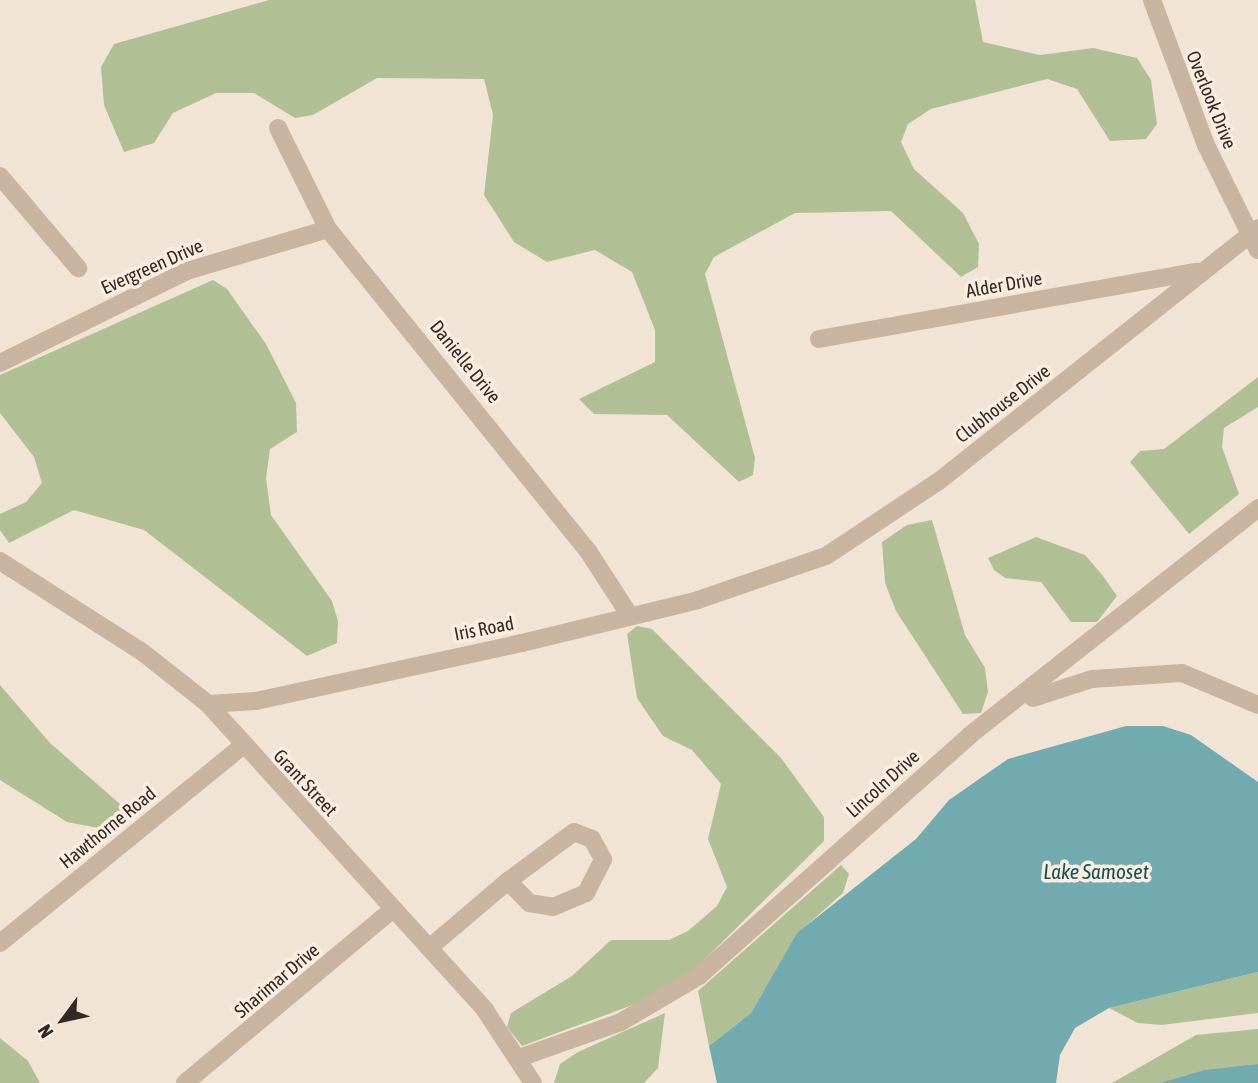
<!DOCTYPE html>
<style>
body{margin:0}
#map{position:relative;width:1258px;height:1083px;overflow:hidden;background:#f1e4d4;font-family:"Asap Condensed",sans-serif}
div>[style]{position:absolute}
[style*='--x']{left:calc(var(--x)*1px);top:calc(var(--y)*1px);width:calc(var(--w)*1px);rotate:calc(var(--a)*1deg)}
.green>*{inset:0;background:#b1c094}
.water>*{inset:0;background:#72abaf}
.street>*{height:18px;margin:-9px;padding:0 9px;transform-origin:9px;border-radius:9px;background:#c9b4a0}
span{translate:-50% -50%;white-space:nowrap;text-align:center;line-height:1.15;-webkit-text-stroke:7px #f9eee0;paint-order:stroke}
.street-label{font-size:19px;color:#332924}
.water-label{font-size:21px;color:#185056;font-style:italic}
.north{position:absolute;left:28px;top:985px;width:70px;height:70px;-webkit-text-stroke:5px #f9eee0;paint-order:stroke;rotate:237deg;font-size:19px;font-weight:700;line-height:28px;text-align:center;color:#332924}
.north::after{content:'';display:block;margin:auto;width:24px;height:32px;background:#332924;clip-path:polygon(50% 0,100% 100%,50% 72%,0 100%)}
</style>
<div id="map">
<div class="green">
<div style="clip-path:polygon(269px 0,975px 0,983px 42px,1040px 55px,1093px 48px,1137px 58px,1151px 80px,1157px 124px,1146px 139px,1110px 141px,1077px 89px,1047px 79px,931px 109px,908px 124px,901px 142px,914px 169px,963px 213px,979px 244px,978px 267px,961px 277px,891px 211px,795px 213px,714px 257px,705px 274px,755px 458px,753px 475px,739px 482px,667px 415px,594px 414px,579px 399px,655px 362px,655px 330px,632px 272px,595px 250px,547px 262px,514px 242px,484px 195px,493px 115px,484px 79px,377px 78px,313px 115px,295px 118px,254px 93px,216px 93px,173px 113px,154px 143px,124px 152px,104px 105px,101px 67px,114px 44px)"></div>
<div style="clip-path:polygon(213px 280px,227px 289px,266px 344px,296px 403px,297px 432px,270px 449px,266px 478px,271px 515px,332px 601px,338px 621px,337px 643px,307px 656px,144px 530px,74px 510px,9px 543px,0 530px,0 514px,26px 502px,42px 483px,34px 457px,0 413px,0 375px)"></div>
<div style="clip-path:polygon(1258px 377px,1258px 407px,1224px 428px,1222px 447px,1239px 494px,1189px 534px,1130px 462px,1140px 451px,1164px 449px)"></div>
<div style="clip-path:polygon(932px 520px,965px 635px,985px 668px,988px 692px,981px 713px,963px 714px,896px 611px,885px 583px,882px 542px,907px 525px)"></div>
<div style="clip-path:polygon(1036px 537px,1085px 555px,1103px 576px,1117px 596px,1097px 622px,1071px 622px,1041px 582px,1005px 578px,994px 570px,988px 558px)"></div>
<div style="clip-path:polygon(637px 626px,652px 629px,781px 758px,824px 817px,824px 841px,696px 968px,654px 997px,522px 1046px,507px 1027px,511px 1013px,572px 976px,611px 940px,669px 940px,688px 931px,717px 906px,727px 887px,708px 839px,721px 784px,692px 750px,663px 736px,637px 698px,627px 634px)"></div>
<div style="clip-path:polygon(0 685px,50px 743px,120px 804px,120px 819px,109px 830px,67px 822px,0 780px)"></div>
<div style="clip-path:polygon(841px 865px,849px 874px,843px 893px,797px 934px,751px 1013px,709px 1046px,698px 991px)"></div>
<div style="clip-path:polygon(1258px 972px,1258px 1013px,1162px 1025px,1138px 1023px,1109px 1008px)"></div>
<div style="clip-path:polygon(665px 1013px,658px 1068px,644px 1083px,554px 1083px,560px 1064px,578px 1052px)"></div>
<div style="clip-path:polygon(1258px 1029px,1258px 1064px,1160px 1083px,1112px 1083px,1196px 1035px)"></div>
<div style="clip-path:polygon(0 1038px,28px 1061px,40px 1083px,0 1083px)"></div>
</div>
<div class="water">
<div style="clip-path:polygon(1126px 726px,1163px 726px,1191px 735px,1258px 782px,1258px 972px,1109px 1008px,1075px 1028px,1060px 1055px,1056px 1083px,717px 1083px,709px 1046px,751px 1013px,797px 933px,916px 839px,949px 800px,1008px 759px)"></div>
<div style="clip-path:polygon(1258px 1064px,1258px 1083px,1160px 1083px,1205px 1070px)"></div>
</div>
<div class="street">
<div style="--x:1152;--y:0;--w:155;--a:69.6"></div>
<div style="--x:1206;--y:145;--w:117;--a:63.7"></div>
<div style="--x:278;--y:128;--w:113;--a:63.7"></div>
<div style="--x:328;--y:229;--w:414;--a:51.1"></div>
<div style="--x:588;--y:551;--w:77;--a:57.1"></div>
<div style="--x:0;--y:176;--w:121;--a:49.7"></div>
<div style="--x:819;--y:339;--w:384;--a:-10.1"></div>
<div style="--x:0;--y:363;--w:208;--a:-26.2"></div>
<div style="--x:187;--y:271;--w:147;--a:-16.6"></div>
<div style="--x:0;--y:561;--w:167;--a:32.6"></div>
<div style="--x:141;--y:651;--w:85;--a:38.3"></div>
<div style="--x:208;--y:704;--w:413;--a:47.8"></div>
<div style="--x:485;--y:1010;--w:87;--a:56.7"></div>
<div style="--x:1033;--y:698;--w:62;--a:-17.9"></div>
<div style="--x:1092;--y:679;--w:90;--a:-3.8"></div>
<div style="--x:1182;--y:673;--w:82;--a:22.8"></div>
<div style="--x:208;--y:704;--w:48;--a:-3.6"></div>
<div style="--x:256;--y:701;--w:272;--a:-12.3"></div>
<div style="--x:522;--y:643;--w:181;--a:-13.7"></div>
<div style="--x:698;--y:600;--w:135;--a:-19"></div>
<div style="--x:826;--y:556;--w:136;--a:-33.6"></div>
<div style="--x:939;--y:481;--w:407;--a:-38.4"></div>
<div style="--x:0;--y:943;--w:312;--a:-39.1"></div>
<div style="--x:429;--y:948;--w:104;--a:-40.3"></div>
<div style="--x:508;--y:881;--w:30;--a:46"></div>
<div style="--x:529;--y:903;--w:24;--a:9"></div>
<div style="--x:553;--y:907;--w:36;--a:-23"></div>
<div style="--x:586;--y:893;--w:38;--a:-63"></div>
<div style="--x:603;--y:859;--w:23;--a:-119"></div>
<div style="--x:592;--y:839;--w:19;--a:-159"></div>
<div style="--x:574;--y:832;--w:82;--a:143.4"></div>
<div style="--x:519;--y:1058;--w:108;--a:-19.4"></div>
<div style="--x:621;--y:1022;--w:91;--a:-30.5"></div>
<div style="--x:699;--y:976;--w:363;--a:-41.6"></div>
<div style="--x:970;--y:735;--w:367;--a:-38.2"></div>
<div style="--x:185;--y:1083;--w:271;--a:-39.9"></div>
</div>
<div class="street-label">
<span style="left:1211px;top:100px;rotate:68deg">Overlook Drive</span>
<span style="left:152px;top:267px;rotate:-24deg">Evergreen Drive</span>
<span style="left:1004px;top:285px;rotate:-10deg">Alder Drive</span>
<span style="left:465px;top:362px;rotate:51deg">Danielle Drive</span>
<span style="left:1003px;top:404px;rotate:-38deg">Clubhouse Drive</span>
<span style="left:484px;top:629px;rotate:-11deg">Iris Road</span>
<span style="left:305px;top:783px;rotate:47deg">Grant Street</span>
<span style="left:883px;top:784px;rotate:-42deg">Lincoln Drive</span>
<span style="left:108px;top:828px;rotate:-39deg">Hawthorne Road</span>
<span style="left:277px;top:981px;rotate:-40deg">Sharimar Drive</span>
</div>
<div class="water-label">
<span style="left:1096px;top:871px">Lake Samoset</span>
</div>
<div class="north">N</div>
</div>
